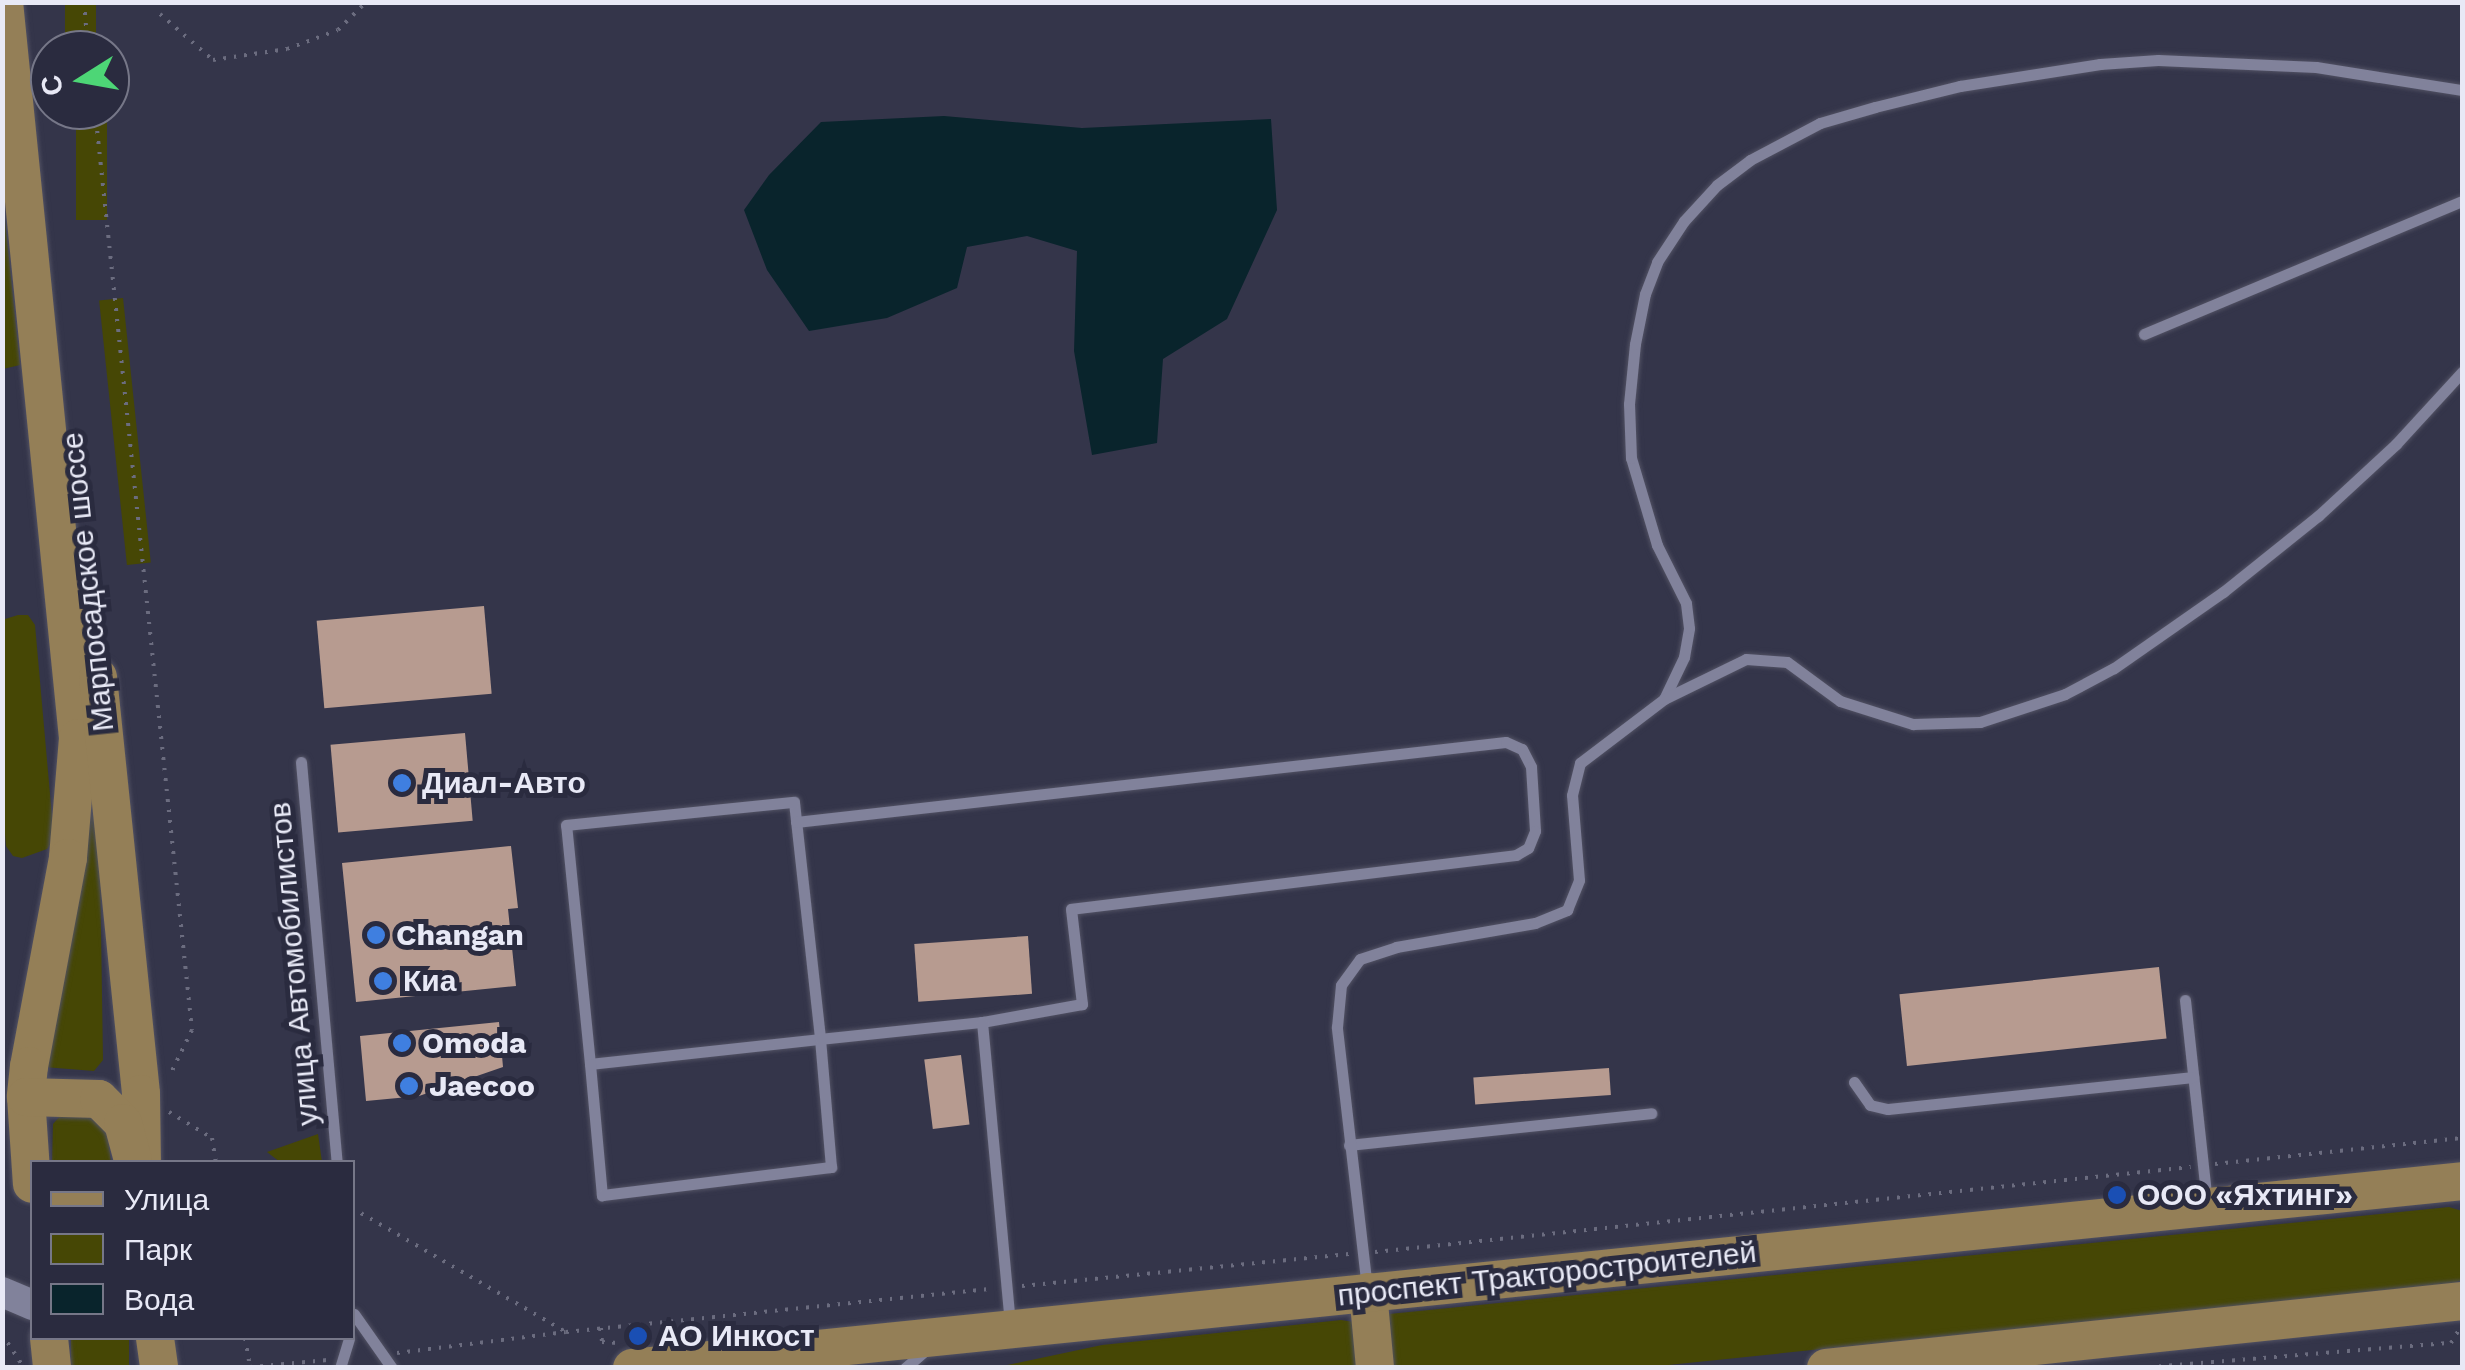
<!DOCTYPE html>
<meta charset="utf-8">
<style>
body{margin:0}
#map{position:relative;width:2465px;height:1370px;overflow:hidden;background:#34354a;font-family:"Work Sans",sans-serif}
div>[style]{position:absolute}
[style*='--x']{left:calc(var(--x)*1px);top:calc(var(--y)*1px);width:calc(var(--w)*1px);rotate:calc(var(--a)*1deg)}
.green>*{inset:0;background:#464705;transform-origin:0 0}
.water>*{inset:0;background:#09242c}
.building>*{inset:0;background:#b79b90;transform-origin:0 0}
.path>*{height:4px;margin-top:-2px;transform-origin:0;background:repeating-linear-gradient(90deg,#6b6c7f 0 2.5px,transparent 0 10.5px)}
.roads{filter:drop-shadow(0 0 2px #515163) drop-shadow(0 0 2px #515163)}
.service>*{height:11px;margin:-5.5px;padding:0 5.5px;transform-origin:5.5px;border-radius:5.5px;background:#81829b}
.tertiary>*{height:30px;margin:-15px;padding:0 15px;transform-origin:15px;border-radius:15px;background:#81829b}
.primary>*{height:38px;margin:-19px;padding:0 19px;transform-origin:19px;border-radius:19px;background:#947f57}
.dots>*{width:28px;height:28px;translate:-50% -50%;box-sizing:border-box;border:5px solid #2a2b3f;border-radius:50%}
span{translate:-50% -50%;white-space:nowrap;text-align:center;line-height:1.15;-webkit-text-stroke:10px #2a2b3f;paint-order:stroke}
.street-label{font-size:30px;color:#e8e9f6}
.poi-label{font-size:30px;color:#e8e9f6;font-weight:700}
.left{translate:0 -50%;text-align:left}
.frame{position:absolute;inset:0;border:5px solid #e8e9f6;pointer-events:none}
.legend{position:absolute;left:30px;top:1160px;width:325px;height:180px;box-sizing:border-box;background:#2a2b3f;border:2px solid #767788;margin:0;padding:12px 18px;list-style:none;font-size:30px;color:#e8e9f6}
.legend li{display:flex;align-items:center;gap:20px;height:50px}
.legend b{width:50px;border:2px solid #767788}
.north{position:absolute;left:30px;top:30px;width:100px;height:100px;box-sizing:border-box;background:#2a2b3f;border:2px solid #767788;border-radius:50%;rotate:259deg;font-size:28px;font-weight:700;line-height:40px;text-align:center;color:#e8e9f6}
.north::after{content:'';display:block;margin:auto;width:35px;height:45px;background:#4dd676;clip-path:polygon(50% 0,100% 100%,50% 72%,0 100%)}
</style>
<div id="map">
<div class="green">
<div style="left:65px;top:3px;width:31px;height:47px"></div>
<div style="left:76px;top:110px;width:31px;height:110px"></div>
<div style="clip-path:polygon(3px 200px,20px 365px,3px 369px,2px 368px)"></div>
<div style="left:123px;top:298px;width:266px;height:24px;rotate:84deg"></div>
<div style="clip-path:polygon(18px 615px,28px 615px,35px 625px,54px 839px,47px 849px,22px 858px,13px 856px,6px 846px,2px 797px,2px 620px)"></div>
<div style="clip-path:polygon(90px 782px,99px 800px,103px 1060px,94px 1071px,44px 1067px)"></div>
<div style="clip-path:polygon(91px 1111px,107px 1130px,111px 1162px,52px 1162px,53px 1124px,61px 1115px)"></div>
<div style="clip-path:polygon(318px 1134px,322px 1162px,280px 1162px,267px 1152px)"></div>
<div style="clip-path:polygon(2449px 1207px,2462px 1211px,2462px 1280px,2451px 1284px,1639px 1368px,1382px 1367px,1382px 1318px,1389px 1314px)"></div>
<div style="clip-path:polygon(1341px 1320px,1354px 1322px,1361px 1367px,993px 1368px,1102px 1345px)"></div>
<div style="left:71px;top:1338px;width:58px;height:29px"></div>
</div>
<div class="water">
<div style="clip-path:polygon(944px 116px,1082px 128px,1271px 119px,1277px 210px,1227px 319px,1163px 359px,1157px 443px,1092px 455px,1074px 351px,1077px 251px,1027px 236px,967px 247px,957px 288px,887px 318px,809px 331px,767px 270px,744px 210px,769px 175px,821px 122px)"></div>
</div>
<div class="building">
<div style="left:484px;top:606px;width:88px;height:168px;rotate:85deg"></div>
<div style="left:465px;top:733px;width:88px;height:135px;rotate:85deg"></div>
<div style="clip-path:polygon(511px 846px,518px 908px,508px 909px,516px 986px,356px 1002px,342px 863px)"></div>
<div style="left:1028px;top:936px;width:58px;height:114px;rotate:86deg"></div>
<div style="left:2159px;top:967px;width:72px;height:261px;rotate:84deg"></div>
<div style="clip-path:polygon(499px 1022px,503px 1067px,419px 1096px,366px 1101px,360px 1036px)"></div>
<div style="left:961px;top:1055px;width:70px;height:37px;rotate:83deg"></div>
<div style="left:1609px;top:1068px;width:27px;height:136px;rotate:86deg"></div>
</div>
<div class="path">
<div style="--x:84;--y:2;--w:48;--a:85.2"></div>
<div style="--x:160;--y:14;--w:70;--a:41"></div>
<div style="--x:213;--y:60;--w:75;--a:-8.5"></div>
<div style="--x:287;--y:49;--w:54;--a:-20.4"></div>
<div style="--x:338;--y:30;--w:40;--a:-45"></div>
<div style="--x:95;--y:110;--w:925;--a:83.98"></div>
<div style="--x:192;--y:1030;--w:52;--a:116.1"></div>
<div style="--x:169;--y:1112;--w:50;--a:31.2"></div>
<div style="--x:212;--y:1138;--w:24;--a:81"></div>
<div style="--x:2215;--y:1164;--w:248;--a:-6"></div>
<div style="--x:352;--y:1208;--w:247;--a:30.1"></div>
<div style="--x:566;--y:1332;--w:428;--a:-5.8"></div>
<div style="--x:1375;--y:1252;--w:820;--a:-5.95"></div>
<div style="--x:1022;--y:1286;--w:331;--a:-5.6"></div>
<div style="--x:601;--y:1328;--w:14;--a:86"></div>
<div style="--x:602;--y:1342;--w:16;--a:4"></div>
<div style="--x:2;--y:1334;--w:35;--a:57"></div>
<div style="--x:245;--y:1338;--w:29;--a:80"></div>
<div style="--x:397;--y:1353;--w:170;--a:-7.1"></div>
<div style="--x:250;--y:1367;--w:78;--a:-5.1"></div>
<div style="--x:2138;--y:1368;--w:314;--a:-4.6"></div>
<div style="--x:2451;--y:1343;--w:17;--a:-59"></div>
</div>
<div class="roads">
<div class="service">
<div style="--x:2144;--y:334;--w:345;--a:-22.7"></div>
<div style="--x:1664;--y:699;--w:47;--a:-64.5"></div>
<div style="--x:1684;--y:657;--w:29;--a:-80"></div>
<div style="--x:1689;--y:628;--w:25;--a:-97"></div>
<div style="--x:1686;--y:603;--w:65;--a:-116.6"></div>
<div style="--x:1657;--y:545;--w:91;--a:-106.6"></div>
<div style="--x:1631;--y:458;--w:54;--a:-92.1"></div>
<div style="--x:1629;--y:404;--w:60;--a:-84.3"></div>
<div style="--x:1635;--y:344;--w:51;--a:-78.7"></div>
<div style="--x:1645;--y:294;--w:34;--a:-69"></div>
<div style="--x:1657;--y:262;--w:49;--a:-56.6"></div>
<div style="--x:1684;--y:221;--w:49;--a:-47.5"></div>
<div style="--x:1717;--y:185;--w:41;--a:-37.1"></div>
<div style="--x:1750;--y:160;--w:79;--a:-27.9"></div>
<div style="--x:1820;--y:123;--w:57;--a:-16.2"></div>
<div style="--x:1875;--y:107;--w:88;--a:-13.9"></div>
<div style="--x:1960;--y:86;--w:142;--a:-8.9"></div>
<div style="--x:2100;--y:64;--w:58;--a:-3.9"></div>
<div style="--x:2158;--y:60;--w:158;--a:2.5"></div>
<div style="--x:2316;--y:67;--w:148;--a:9"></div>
<div style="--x:301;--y:762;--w:402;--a:84.9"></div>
<div style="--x:794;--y:802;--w:238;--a:83.7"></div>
<div style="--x:820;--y:1039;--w:231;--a:173.8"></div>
<div style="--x:590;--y:1064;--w:240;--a:-95.7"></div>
<div style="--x:566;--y:825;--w:229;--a:-5.8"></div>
<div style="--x:796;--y:822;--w:714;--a:-6.43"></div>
<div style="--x:1506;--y:742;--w:17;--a:24"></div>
<div style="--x:1522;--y:749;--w:20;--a:63"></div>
<div style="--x:1531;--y:767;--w:64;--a:86.4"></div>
<div style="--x:1535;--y:831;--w:18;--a:112"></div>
<div style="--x:1528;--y:848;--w:14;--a:150"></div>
<div style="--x:1516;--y:855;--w:448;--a:173.1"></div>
<div style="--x:1071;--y:909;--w:96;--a:83.4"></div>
<div style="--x:1082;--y:1004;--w:102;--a:169.8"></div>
<div style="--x:2185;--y:1000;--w:204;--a:83.8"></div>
<div style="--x:590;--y:1064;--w:132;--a:84.8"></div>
<div style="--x:602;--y:1195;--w:231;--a:-7"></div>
<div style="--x:831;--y:1167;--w:128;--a:-94.9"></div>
<div style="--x:820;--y:1039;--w:163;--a:-6"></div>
<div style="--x:982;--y:1022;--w:303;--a:84.7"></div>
<div style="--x:1854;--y:1082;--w:28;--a:55"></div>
<div style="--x:1870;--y:1105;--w:18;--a:13"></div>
<div style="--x:1888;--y:1109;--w:307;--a:-6"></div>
<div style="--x:1349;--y:1145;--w:304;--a:-6"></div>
<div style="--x:1367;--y:1288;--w:263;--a:-96.6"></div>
<div style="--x:1337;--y:1027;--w:42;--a:-84.6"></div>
<div style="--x:1341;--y:985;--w:32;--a:-54"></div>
<div style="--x:1360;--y:959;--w:38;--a:-18"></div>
<div style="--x:1396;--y:947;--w:141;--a:-9.8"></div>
<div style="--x:1535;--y:923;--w:35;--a:-22"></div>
<div style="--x:1567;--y:910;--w:32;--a:-68"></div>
<div style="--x:1579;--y:880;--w:85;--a:-94.7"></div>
<div style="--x:1572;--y:795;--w:33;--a:-76"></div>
<div style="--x:1580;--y:763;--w:106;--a:-37.3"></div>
<div style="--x:1664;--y:699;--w:91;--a:-26"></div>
<div style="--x:1746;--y:659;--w:41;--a:4.2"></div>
<div style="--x:1787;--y:662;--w:66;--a:36.3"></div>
<div style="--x:1840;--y:701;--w:77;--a:17.5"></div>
<div style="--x:1913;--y:724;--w:67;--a:-1.7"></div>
<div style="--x:1980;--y:722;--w:89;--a:-18.2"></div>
<div style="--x:2065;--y:694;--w:55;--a:-28"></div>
<div style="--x:2114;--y:668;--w:133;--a:-34.9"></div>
<div style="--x:2223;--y:592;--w:122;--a:-38.7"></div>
<div style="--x:2318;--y:516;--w:106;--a:-42.7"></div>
<div style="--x:2396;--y:444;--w:98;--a:-47.5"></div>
<div style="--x:354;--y:1314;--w:66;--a:54.9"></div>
<div style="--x:340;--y:1368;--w:31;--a:-73"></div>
<div style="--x:905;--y:1368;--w:30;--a:-41"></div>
</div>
<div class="tertiary">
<div style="--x:2;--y:1292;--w:33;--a:23"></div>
</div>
<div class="primary">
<div style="--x:4;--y:2;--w:740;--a:84.26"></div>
<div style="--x:78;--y:738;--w:120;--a:94.8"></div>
<div style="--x:68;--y:858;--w:212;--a:100.6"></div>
<div style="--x:29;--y:1066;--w:31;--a:96"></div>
<div style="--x:26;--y:1097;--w:87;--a:86.1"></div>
<div style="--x:98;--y:677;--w:419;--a:84.1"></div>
<div style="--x:141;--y:1094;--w:68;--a:89.2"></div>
<div style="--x:26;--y:1097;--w:73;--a:1.6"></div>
<div style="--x:99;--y:1099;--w:34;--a:45"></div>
<div style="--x:123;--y:1123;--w:38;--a:75"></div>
<div style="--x:1368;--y:1292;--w:76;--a:84.7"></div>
<div style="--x:49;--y:1338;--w:30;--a:84"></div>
<div style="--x:155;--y:1338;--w:30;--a:82"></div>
<div style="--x:632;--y:1368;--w:1840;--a:-5.83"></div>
<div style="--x:1826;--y:1368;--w:640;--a:-6.01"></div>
</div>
</div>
<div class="dots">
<div style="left:402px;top:783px;background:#3f7fe0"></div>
<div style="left:376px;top:935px;background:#3f7fe0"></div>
<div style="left:383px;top:981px;background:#3f7fe0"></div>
<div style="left:402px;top:1043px;background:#3f7fe0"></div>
<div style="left:409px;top:1086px;background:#3f7fe0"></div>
<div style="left:2117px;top:1195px;background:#1a4fb4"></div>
<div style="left:638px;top:1336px;background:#1a4fb4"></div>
</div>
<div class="street-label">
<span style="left:88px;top:582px;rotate:-96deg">Марпосадское шоссе</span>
<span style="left:294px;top:964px;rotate:-95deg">улица Автомобилистов</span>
<span style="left:1547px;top:1274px;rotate:-6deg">проспект Тракторостроителей</span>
</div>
<div class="poi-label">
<span class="left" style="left:422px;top:783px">Диал-Авто</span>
<span class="left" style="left:396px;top:935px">Changan</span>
<span class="left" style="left:403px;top:981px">Киа</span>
<span class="left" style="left:422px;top:1043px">Omoda</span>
<span class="left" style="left:429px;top:1086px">Jaecoo</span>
<span class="left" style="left:2137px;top:1195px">ООО «Яхтинг»</span>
<span class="left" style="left:658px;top:1336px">АО Инкост</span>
</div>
<div class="frame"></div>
<ul class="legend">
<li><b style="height:12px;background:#947f57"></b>Улица</li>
<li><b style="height:28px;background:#464705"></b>Парк</li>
<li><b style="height:28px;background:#09242c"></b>Вода</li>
</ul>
<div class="north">С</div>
</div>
